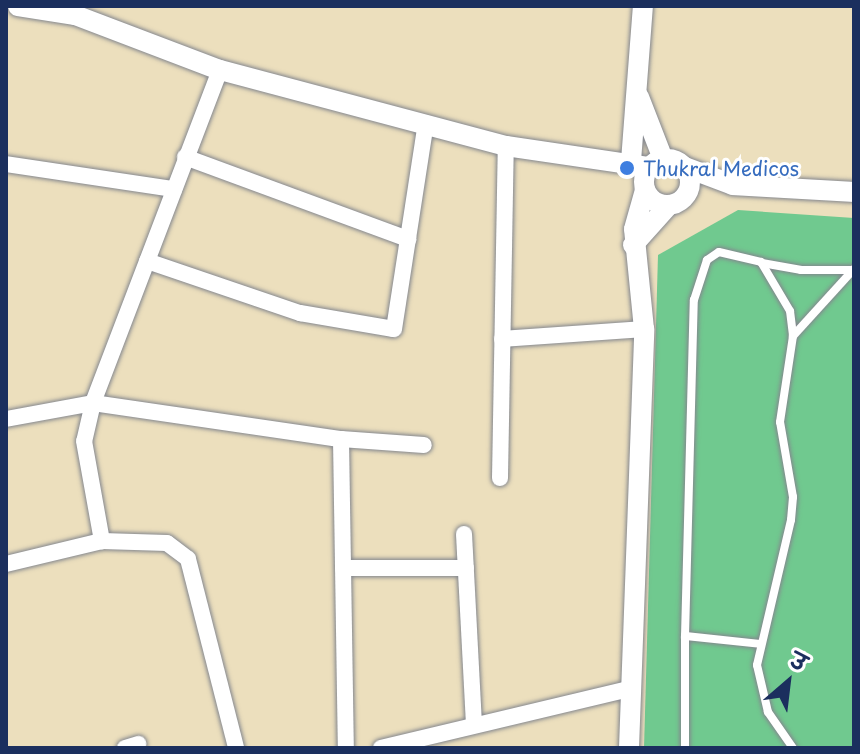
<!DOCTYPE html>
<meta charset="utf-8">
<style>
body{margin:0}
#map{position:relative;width:860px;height:754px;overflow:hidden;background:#ecdfbd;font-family:"Playpen Sans","Playpen Sans Deva",sans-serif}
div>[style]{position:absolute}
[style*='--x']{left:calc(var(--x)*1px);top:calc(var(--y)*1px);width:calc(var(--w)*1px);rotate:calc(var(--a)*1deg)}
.green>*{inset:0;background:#70c98f}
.roads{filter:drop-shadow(0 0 2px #84878e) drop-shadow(0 0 2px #84878e)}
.service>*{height:8px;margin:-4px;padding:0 4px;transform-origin:4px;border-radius:4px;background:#fff}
.minor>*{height:16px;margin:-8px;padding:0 8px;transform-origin:8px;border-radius:8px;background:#fff}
.tertiary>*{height:20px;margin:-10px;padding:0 10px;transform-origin:10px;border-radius:10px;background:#fff}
.tertiary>.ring{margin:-10px;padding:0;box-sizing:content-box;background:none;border:20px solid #fff;border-radius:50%}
.dots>*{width:22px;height:22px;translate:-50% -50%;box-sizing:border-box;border:4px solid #fff;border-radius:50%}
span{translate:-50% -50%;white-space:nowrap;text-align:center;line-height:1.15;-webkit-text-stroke:6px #fff;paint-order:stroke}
.shop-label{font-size:20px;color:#366cbe}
.left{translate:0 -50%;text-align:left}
.frame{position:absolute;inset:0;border:8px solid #1b2f5e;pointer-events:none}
.north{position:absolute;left:748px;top:642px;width:80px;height:80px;-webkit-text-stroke:6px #fff;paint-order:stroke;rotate:28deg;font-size:22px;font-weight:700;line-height:32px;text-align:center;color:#1b2f5e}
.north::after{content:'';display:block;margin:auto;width:28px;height:36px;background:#1b2f5e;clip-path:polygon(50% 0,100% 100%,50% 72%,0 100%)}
</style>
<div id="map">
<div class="green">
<div style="clip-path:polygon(738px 210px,854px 218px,854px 748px,644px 748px,658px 255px)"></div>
</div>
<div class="roads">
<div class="service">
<div style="--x:762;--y:263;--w:40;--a:10"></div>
<div style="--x:801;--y:270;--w:50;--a:0"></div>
<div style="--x:685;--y:636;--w:336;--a:-88.5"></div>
<div style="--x:694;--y:300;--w:42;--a:-72"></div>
<div style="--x:707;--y:260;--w:14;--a:-34"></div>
<div style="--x:719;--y:252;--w:43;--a:13.4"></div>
<div style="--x:761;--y:262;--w:57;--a:59.4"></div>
<div style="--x:790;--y:311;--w:25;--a:83"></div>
<div style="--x:685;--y:748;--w:112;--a:-90"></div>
<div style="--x:685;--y:636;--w:76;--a:6"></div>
<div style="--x:793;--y:748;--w:44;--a:-124.8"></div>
<div style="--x:768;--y:712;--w:48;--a:-103.2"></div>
<div style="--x:757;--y:665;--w:149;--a:-76.8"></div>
<div style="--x:791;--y:520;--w:23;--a:-85"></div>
<div style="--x:793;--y:497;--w:76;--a:-99.8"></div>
<div style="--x:780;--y:422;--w:87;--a:-81.4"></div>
<div style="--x:793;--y:336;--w:91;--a:-47.7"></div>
</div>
<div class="minor">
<div style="--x:220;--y:70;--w:356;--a:110.9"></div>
<div style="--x:93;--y:403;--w:39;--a:103"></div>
<div style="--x:84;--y:441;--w:102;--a:79.8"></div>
<div style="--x:102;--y:541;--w:65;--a:1.8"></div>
<div style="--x:167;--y:543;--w:26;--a:37"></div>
<div style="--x:188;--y:559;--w:195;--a:75.7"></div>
<div style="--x:185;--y:157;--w:238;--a:20.2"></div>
<div style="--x:6;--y:164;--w:170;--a:8.5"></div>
<div style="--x:147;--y:261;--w:162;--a:18.8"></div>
<div style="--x:300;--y:313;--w:95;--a:9.7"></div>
<div style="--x:394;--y:329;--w:208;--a:-81.2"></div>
<div style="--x:502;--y:339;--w:142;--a:-4"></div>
<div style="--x:6;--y:419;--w:88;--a:-10.4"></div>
<div style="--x:93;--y:403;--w:251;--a:8.3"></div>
<div style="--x:341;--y:439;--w:83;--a:4.1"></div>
<div style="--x:341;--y:439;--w:309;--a:89.1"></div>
<div style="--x:500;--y:478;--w:332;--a:-89"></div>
<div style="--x:464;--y:534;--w:190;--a:87"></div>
<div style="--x:6;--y:564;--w:99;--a:-13.5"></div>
<div style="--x:343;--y:568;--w:123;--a:0"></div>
<div style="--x:125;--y:748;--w:14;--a:-17"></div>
<div style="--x:381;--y:748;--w:258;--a:-13.4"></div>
</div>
<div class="tertiary">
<div style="--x:18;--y:6;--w:58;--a:9"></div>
<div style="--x:75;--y:15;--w:155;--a:20.8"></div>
<div style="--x:220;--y:70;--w:296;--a:14.9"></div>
<div style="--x:506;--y:146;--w:145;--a:8.4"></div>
<div style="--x:639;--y:97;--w:66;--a:68.8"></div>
<div class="ring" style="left:644px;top:159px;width:26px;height:26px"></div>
<div style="--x:631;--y:161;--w:155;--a:-85.6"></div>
<div style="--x:685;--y:167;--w:51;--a:20.6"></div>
<div style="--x:733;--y:185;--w:121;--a:3.3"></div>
<div style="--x:633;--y:245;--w:52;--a:-48.1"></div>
<div style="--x:629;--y:748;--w:419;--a:-87.9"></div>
<div style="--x:644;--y:329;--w:100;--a:-95.7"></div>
<div style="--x:634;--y:229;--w:41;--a:-74.2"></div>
</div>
</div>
<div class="dots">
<div style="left:627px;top:168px;background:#3f7fe0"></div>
</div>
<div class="shop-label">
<span class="left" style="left:643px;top:168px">Thukral Medicos</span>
</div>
<div class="frame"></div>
<div class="north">उ</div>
</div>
